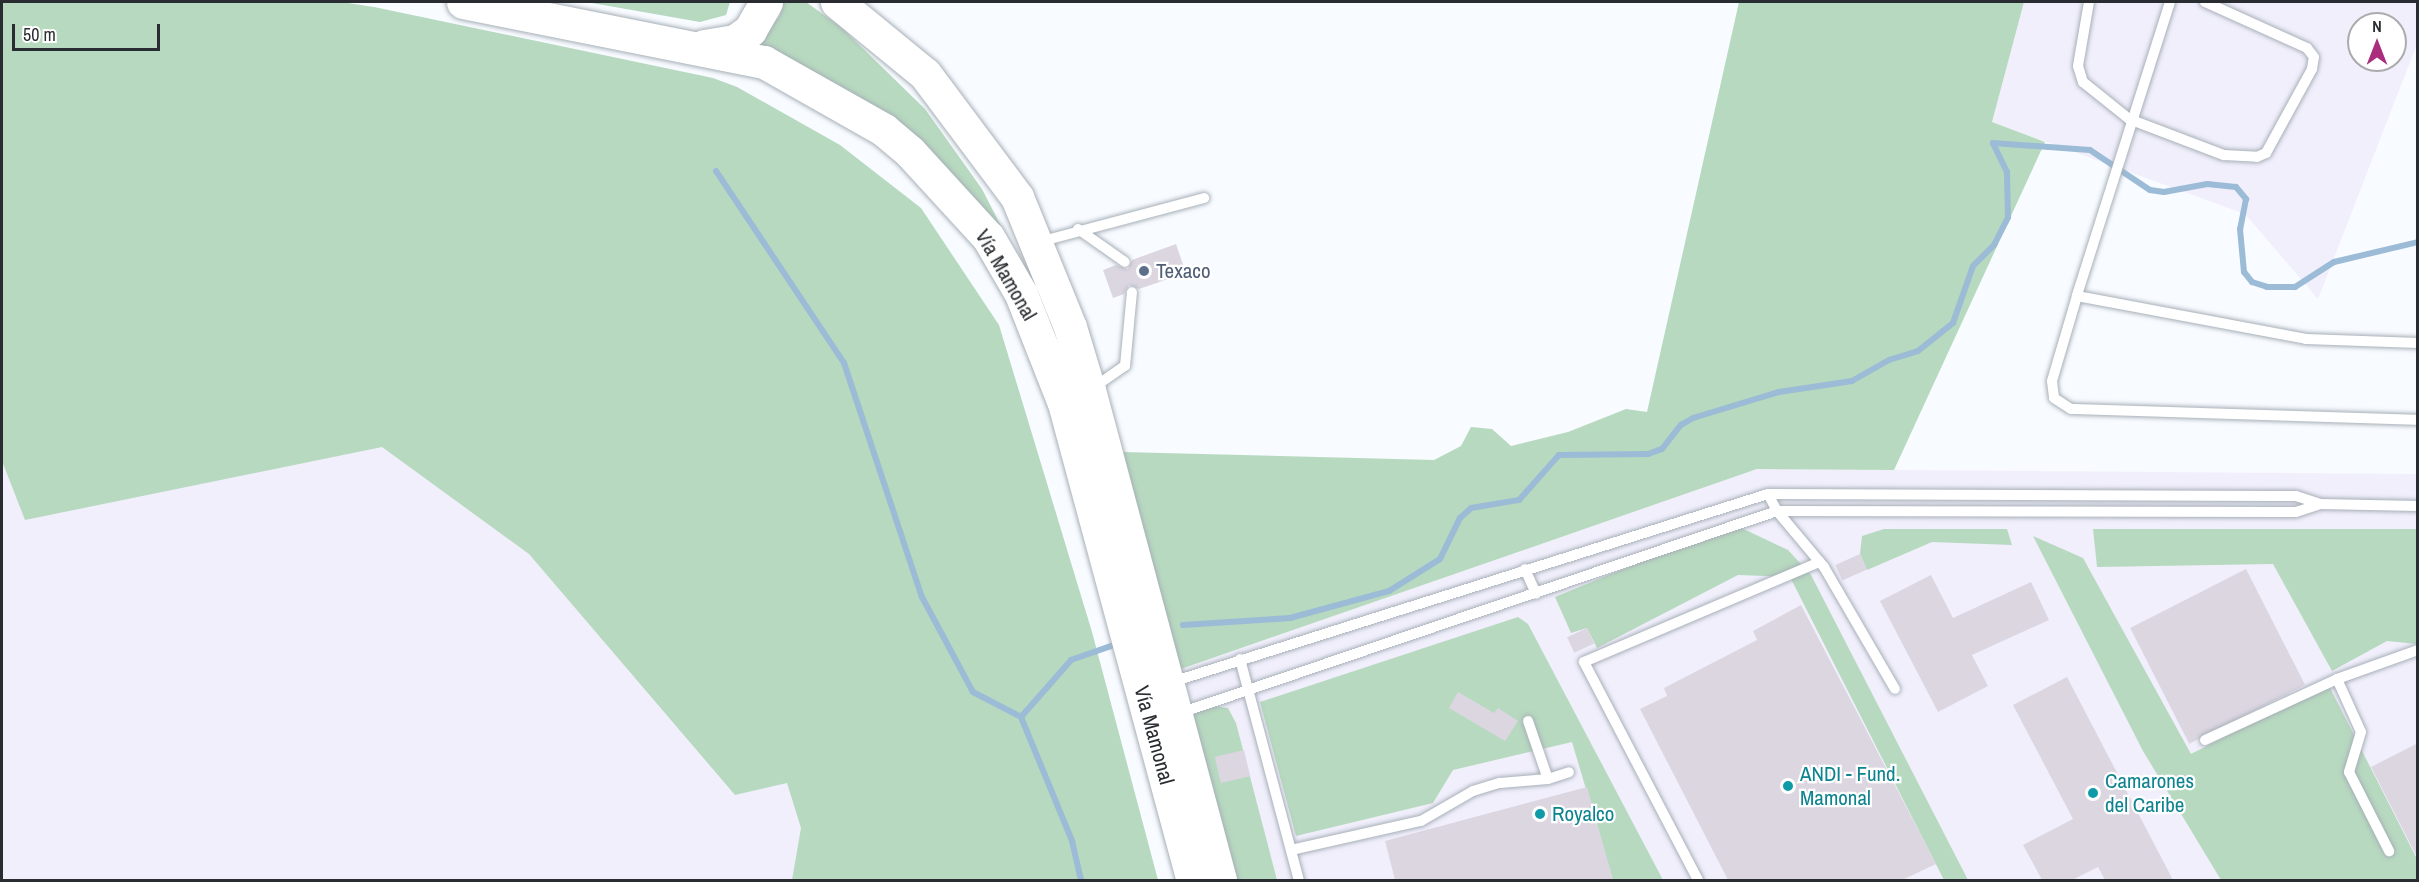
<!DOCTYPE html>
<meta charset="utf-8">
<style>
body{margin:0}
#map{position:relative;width:2419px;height:882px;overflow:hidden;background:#f8fbff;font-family:"Archivo Narrow",sans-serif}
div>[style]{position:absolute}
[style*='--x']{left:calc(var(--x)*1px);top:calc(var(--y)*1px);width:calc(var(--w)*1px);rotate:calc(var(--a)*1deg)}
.industrial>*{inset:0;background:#f1effc}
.green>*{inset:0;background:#b7d9bf}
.stream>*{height:6px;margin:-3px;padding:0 3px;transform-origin:3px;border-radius:3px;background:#9bbbd6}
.building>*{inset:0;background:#dcd6e1;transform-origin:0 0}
.roads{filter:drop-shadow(0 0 2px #a7b0b8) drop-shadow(0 0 2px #a7b0b8)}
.service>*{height:10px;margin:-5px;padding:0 5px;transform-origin:5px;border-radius:5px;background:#fff}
.primary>*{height:33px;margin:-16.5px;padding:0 16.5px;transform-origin:16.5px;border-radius:16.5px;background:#fff}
.dots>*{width:16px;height:16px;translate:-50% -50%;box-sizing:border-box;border:3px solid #fff;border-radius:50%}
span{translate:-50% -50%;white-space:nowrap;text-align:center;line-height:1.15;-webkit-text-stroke:4.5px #fff;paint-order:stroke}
.service-label{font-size:21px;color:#4e5e75}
.left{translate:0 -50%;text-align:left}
.street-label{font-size:21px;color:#292c30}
.culture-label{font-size:21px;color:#0d838f}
.frame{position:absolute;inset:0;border:3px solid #292c30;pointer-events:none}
.north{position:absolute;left:2347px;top:12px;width:60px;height:60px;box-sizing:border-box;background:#fff;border:2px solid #a9abac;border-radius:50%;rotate:0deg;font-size:16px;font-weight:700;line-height:24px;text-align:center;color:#292c30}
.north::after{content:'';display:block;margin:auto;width:21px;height:27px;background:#aa2d7e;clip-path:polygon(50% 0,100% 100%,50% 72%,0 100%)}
.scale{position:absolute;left:12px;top:24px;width:148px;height:27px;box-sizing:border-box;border:3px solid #292c30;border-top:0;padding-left:8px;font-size:18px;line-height:21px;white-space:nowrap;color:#292c30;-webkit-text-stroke:4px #fff;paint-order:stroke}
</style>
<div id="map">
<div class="industrial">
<div style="clip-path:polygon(2px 2px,1151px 880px,2px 880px)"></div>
<div style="clip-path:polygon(evenodd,2024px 2px,2417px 2px,2417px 44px,2318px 299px,2245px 214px,1992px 122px,2024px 2px,2359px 24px,2395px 24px,2395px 60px,2359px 60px,2359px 24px)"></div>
<div style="clip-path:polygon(1757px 469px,2417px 474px,2417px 880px,1235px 880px,1178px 670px)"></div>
</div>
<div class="green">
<div style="clip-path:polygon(2px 2px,341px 2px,374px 7px,713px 78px,737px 87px,840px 145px,921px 208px,999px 325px,1092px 632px,1158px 880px,792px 880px,801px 828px,787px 783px,735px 795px,529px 554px,382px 447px,25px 520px,2px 461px)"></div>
<div style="clip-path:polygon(586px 2px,730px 2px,726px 15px,700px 22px)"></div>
<div style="clip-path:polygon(780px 2px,806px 2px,842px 28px,925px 109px,982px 189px,1058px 337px,963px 197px,749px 53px,780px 15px)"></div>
<div style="clip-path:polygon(1739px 2px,2024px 2px,1992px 122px,2045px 142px,1894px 470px,1757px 469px,1178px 670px,1122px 452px,1434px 460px,1461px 446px,1471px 427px,1492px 429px,1511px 446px,1568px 432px,1626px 409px,1647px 412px)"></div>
<div style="clip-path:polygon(1733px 524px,1788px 550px,1811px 575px,1968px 880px,1944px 880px,1790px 577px,1738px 575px,1597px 648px,1587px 628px,1571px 633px,1555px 597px)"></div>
<div style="clip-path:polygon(1884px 529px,2007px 529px,2012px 545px,1932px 542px,1867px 570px,1860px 554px,1862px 536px)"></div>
<div style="clip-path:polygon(2093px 529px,2417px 529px,2417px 644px,2387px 641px,2332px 671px,2273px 564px,2097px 567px)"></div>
<div style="clip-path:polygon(2033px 536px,2083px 558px,2191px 754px,2328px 684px,2417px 859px,2417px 880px,2221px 880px,2143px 751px)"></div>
<div style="clip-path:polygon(1518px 617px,1528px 624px,1663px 880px,1613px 880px,1572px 742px,1453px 770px,1433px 803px,1296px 836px,1260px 702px)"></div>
<div style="clip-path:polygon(1206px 705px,1228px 708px,1236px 723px,1277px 880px,1237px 880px,1190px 718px)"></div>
</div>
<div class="stream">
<div style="--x:716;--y:171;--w:231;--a:56.3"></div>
<div style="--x:844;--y:363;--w:247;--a:71.6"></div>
<div style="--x:922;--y:597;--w:108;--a:61.8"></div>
<div style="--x:973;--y:692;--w:54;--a:27.5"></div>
<div style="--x:1021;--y:717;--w:134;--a:67.6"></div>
<div style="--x:1072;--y:841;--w:40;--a:77"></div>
<div style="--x:1183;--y:625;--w:107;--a:-3.7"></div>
<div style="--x:1290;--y:618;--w:103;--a:-15.3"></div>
<div style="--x:1389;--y:591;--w:60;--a:-32.1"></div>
<div style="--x:1440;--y:559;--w:46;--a:-64"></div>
<div style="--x:1460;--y:518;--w:15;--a:-42"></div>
<div style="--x:1471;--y:508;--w:49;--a:-9.5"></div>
<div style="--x:1519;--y:500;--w:60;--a:-48.4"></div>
<div style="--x:1559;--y:455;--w:89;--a:-0.6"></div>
<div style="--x:1648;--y:454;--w:15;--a:-20"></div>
<div style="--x:1662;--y:449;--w:31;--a:-52"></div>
<div style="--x:1681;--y:425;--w:14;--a:-30"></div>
<div style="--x:1693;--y:418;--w:90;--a:-16.8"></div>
<div style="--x:1779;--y:392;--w:74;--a:-8.6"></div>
<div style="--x:1852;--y:381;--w:43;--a:-29.6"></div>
<div style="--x:1889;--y:360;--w:30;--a:-17"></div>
<div style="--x:1918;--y:351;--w:45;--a:-38.7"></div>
<div style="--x:1953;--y:323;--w:60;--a:-70.7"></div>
<div style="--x:1973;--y:266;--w:30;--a:-45"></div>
<div style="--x:1994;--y:245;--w:31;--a:-63"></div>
<div style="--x:2008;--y:217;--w:45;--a:-91.3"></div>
<div style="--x:2007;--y:172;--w:32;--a:-116"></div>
<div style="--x:1993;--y:143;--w:97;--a:4.1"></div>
<div style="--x:2090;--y:150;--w:72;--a:33.7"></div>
<div style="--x:2150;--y:190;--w:14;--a:8"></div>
<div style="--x:2164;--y:192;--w:44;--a:-10.5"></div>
<div style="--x:2207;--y:184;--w:29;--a:6"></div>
<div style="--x:2236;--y:187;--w:16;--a:50"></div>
<div style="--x:2246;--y:199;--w:31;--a:101"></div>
<div style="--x:2240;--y:229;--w:43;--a:84.7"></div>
<div style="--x:2244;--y:272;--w:13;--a:51"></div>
<div style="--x:2252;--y:282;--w:16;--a:18"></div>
<div style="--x:2267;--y:287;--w:28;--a:0"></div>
<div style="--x:2295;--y:287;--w:46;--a:-32.7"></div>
<div style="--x:2334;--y:262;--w:86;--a:-13.4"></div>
<div style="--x:1021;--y:717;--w:76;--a:-48.7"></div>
<div style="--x:1071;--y:660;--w:42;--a:-19.3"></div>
</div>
<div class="building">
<div style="clip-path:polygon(1176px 244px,1186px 273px,1139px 289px,1129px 285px,1124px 294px,1113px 298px,1103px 270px,1116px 265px,1128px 269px,1132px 260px)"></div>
<div style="left:1860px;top:554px;width:17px;height:27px;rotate:66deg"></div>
<div style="left:2246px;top:569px;width:130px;height:130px;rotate:63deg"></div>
<div style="clip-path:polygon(1931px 575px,1953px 618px,2031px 582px,2049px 620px,1972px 655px,1988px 686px,1938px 712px,1880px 601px)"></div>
<div style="clip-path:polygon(1801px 605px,1936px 864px,1902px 880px,1728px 880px,1640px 709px,1667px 696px,1664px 688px,1757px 640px,1753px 631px)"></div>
<div style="left:1587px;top:628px;width:17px;height:22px;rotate:65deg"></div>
<div style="clip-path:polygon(2067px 677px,2173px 880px,2105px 880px,2098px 867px,2072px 880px,2042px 880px,2023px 845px,2073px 819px,2013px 705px)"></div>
<div style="clip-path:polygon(1458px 692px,1494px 713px,1498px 708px,1518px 721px,1505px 741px,1449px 708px)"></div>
<div style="clip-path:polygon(2418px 743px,2418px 859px,2371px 767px)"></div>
<div style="left:1244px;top:750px;width:27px;height:30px;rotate:77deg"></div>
<div style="clip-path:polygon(1587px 787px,1613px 880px,1395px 880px,1385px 841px)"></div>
</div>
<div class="roads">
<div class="service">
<div style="--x:2089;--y:2;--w:65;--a:99.8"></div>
<div style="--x:2078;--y:66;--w:17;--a:73"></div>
<div style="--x:2083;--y:82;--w:59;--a:38.8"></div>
<div style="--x:2129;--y:119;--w:102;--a:20.8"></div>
<div style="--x:2224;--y:155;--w:33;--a:3"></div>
<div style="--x:2257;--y:157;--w:10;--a:-24"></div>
<div style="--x:2266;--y:153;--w:96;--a:-61.3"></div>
<div style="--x:2312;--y:69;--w:12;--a:-81"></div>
<div style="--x:2314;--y:57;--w:11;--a:-128"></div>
<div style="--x:2307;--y:48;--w:112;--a:-155.7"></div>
<div style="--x:2170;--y:2;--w:308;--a:107.6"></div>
<div style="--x:2077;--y:296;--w:89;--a:106.4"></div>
<div style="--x:2052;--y:381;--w:17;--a:83"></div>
<div style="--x:2054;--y:398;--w:20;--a:33"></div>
<div style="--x:2071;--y:409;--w:347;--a:1.8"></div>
<div style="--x:1078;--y:229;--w:57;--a:35.1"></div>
<div style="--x:1039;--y:242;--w:171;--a:-14.9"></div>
<div style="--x:2077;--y:296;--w:233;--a:10.6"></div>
<div style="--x:2306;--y:339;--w:112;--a:2"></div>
<div style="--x:1093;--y:388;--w:39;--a:-35"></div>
<div style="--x:1125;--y:366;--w:74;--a:-84.6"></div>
<div style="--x:1768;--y:494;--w:19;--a:62"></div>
<div style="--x:1777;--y:511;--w:73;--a:50"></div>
<div style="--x:1824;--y:567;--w:141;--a:59.8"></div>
<div style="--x:1525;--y:569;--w:27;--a:66"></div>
<div style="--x:1240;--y:659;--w:229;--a:75.1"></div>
<div style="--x:2337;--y:679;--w:58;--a:65.6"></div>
<div style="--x:2361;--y:732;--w:42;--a:106.7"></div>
<div style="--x:2349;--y:772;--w:89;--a:63.1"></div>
<div style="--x:1172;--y:682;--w:625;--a:-17.51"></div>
<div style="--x:1768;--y:494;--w:528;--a:0.22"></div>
<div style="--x:2296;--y:496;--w:25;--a:18"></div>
<div style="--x:2320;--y:504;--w:98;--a:1.2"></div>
<div style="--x:1180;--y:713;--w:630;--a:-18.69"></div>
<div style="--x:1777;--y:511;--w:519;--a:0.11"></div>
<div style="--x:2296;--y:512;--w:25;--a:-18"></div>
<div style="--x:1528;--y:721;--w:61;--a:71"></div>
<div style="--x:2205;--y:740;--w:145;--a:-24.8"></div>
<div style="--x:2337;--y:679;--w:86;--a:-19.7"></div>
<div style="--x:1291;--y:850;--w:133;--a:-12.6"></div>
<div style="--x:1421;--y:821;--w:60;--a:-30"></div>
<div style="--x:1473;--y:791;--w:28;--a:-17"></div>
<div style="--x:1500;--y:783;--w:48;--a:-4.8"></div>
<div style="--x:1548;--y:779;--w:22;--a:-18"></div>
<div style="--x:1698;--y:880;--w:246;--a:-117.6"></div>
<div style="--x:1584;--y:662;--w:256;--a:-23"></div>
</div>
<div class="primary">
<div style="--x:463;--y:2;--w:307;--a:11.3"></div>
<div style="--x:764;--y:62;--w:138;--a:29.5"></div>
<div style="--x:884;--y:130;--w:34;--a:40"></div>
<div style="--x:910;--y:152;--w:115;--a:47.5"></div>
<div style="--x:988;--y:237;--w:66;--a:59.9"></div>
<div style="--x:1021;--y:294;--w:117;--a:68.5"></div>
<div style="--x:1064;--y:403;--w:494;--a:74.9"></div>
<div style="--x:837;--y:2;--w:114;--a:39.3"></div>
<div style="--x:925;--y:74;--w:154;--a:53.2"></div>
<div style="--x:1017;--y:197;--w:140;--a:67.8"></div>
<div style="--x:1070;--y:327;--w:66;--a:73.2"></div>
<div style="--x:1089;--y:390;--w:507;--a:75.03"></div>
<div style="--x:704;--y:46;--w:31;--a:-9"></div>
<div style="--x:735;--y:41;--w:19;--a:-36"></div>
<div style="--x:750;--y:30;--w:32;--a:-60"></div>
</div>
</div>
<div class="dots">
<div style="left:1144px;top:271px;background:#5c6f8a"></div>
<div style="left:1788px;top:786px;background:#0f9aa8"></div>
<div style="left:2093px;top:793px;background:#0f9aa8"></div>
<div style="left:1540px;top:814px;background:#0f9aa8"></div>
</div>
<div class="service-label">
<span class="left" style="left:1156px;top:271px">Texaco</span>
</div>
<div class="street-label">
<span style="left:1006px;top:275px;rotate:60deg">Vía Mamonal</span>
<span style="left:1154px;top:735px;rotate:75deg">Vía Mamonal</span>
</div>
<div class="culture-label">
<span class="left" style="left:1800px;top:786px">ANDI - Fund.<br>Mamonal</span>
<span class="left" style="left:2105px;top:793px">Camarones<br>del Caribe</span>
<span class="left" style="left:1552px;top:814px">Royalco</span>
</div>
<div class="frame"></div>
<div class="north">N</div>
<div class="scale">50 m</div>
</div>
